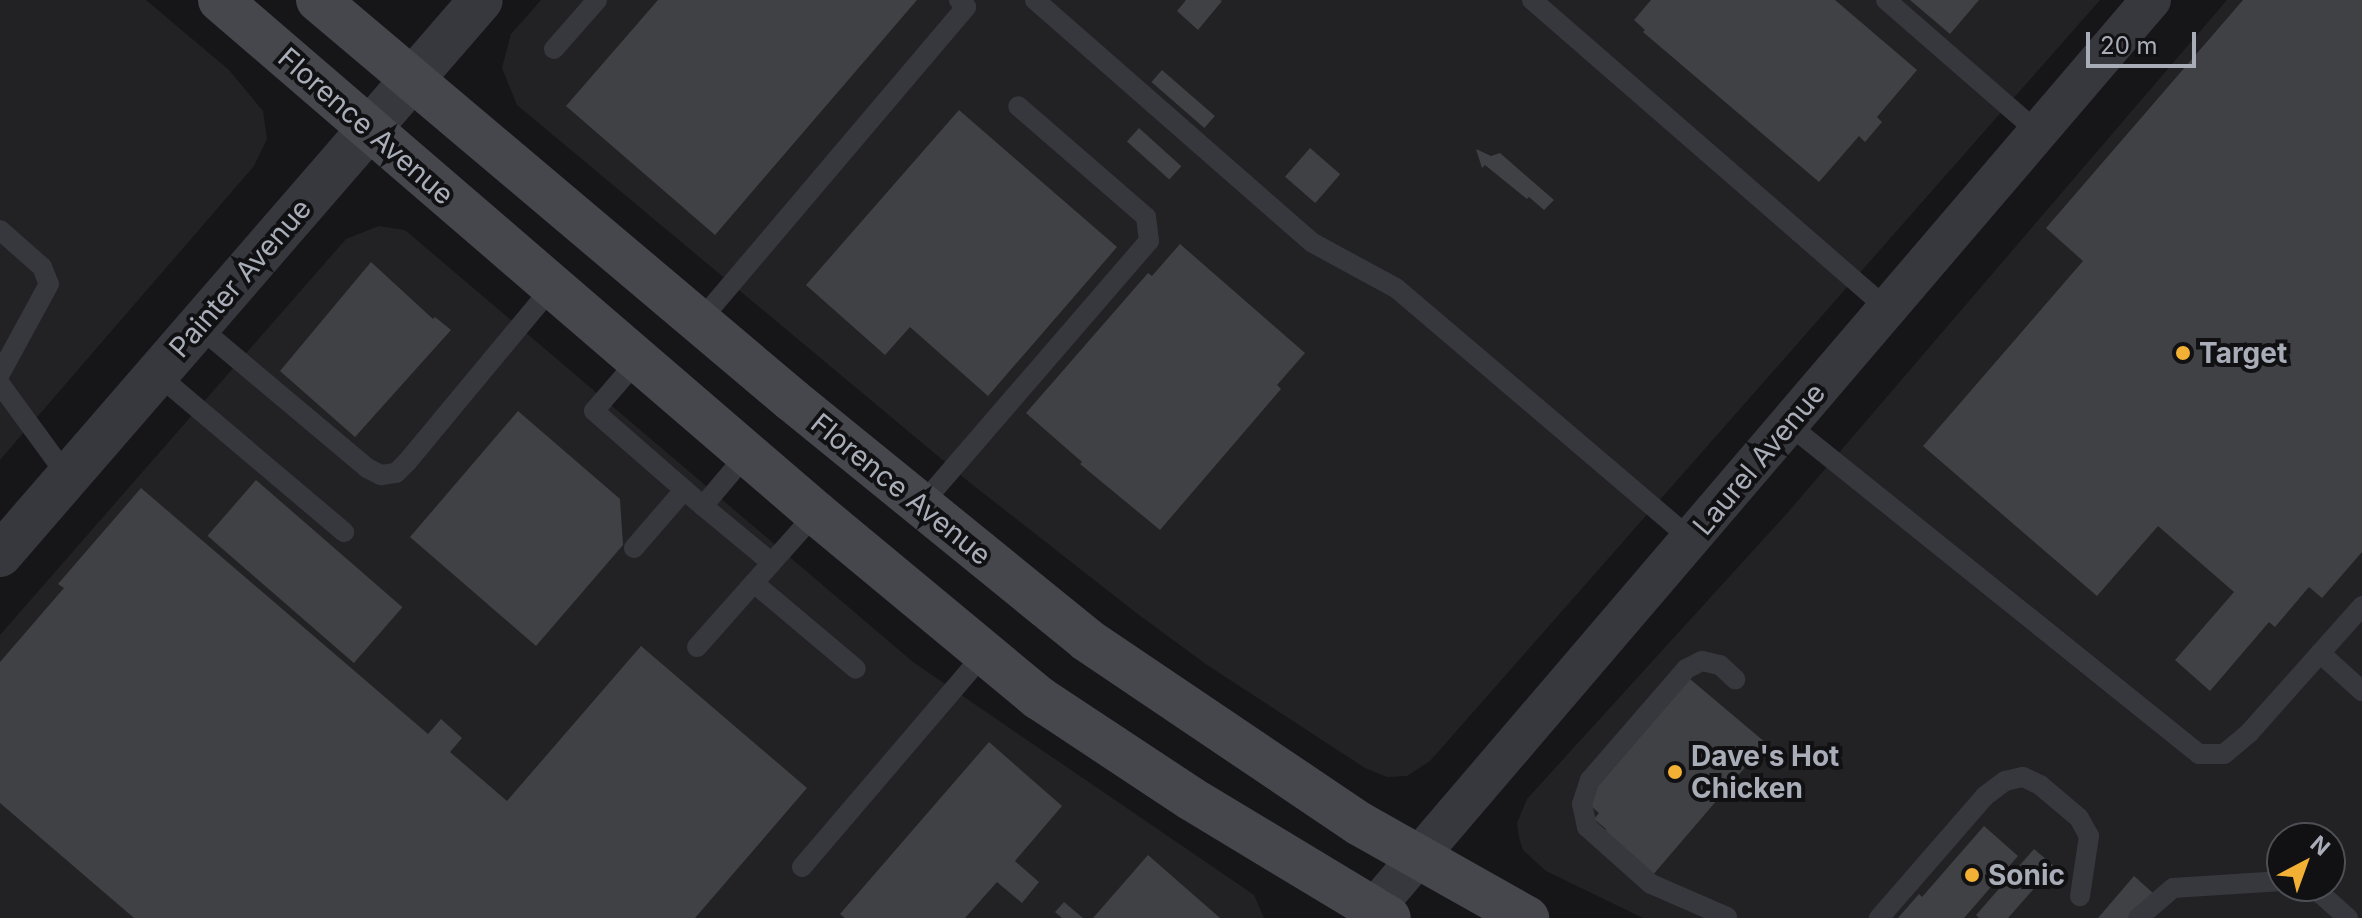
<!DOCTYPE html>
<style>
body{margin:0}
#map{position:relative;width:2362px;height:918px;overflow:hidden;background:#161618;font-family:Inter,sans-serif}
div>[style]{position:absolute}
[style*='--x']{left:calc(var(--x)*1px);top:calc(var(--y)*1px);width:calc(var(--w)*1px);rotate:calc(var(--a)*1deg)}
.built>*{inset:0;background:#222225}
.building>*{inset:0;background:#404145;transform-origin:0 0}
.service>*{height:20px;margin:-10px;padding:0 10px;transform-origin:10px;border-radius:10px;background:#37383d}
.minor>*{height:40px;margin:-20px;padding:0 20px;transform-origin:20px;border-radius:20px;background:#37383d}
.tertiary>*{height:44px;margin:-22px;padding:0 22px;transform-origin:22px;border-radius:22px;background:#37383d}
.secondary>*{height:44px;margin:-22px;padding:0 22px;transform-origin:22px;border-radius:22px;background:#45474d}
.dots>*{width:22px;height:22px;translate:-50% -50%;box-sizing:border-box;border:4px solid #111113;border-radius:50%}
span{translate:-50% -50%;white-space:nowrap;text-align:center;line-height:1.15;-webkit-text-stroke:8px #111113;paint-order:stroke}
.street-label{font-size:28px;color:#a8adb8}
.poi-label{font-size:28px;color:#a8adb8;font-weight:700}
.left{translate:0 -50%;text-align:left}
.north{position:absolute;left:2266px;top:822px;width:80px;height:80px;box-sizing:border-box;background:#111113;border:2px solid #4d4f55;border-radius:50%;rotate:41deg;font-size:22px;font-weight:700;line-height:32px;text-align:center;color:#a8adb8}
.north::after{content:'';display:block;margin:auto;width:28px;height:36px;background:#f2b134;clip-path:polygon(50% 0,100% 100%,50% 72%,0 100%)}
.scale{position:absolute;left:2086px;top:32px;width:110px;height:36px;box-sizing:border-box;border:4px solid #a8adb8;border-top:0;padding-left:10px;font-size:24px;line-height:28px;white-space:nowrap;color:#a8adb8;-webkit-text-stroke:6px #111113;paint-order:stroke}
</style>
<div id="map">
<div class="built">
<div style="clip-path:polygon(0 0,146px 0,229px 70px,263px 111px,267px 139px,254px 166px,0 460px)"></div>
<div style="clip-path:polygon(541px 0,2100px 0,1430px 761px,1407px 776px,1387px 777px,1365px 768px,1207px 665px,1135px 612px,969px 482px,517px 105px,502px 68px,511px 34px)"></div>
<div style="clip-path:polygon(evenodd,2227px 0,2362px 0,2362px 918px,1643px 918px,1546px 871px,1523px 850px,1519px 837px,1517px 823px,1527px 799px,1790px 510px,2227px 0,2282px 838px,2330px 838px,2330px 886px,2282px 886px,2282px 838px)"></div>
<div style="clip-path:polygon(379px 226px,405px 230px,913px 662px,1254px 895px,1264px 918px,0 918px,0 635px,346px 239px)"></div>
</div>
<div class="building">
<div style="clip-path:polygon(658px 0,917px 0,715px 235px,566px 106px)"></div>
<div style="clip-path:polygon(1186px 0,1220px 0,1222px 1px,1198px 30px,1177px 11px)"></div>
<div style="clip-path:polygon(1651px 0,1835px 0,1917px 70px,1877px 117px,1882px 122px,1865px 142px,1859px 136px,1819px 182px,1643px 32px,1645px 30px,1634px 20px)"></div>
<div style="clip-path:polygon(1910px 0,1979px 0,1950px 34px)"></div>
<div style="clip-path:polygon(2243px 0,2362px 0,2362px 552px,2322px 598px,2309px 587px,2275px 627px,2269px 622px,2210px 691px,2175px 660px,2234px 592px,2158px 526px,2097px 596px,1923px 446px,2083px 261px,2046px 228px)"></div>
<div style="left:1162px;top:70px;width:70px;height:16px;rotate:41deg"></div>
<div style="clip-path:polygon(959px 110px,1117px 247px,988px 396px,910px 327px,885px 355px,806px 285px)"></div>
<div style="left:1139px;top:128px;width:57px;height:18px;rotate:42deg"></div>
<div style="left:1310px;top:148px;width:40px;height:38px;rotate:41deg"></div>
<div style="clip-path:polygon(1476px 149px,1491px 156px,1500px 153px,1554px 200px,1544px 210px,1529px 197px,1527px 199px,1485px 165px,1482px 168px)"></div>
<div style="clip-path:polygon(1180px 244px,1305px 353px,1277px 385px,1281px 389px,1160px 530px,1080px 464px,1082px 462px,1026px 413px,1148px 273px,1152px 276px)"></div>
<div style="clip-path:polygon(371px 262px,433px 319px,435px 317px,451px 330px,355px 437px,280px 371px)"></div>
<div style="clip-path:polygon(518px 411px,620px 499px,623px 545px,536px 646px,410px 537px)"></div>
<div style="left:256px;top:480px;width:194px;height:74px;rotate:41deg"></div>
<div style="clip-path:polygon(141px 488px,428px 734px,441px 719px,462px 738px,450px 752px,507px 801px,641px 646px,807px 788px,695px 918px,134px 918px,0 803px,0 662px,64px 588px,58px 584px)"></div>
<div style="clip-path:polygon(1690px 679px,1766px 743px,1652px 876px,1602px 834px,1606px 829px,1594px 819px,1599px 813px,1585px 801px)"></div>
<div style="clip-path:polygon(989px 742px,1062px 806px,1015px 861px,1039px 882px,1022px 903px,997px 882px,965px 918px,845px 918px,840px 914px)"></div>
<div style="clip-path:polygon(1984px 826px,2018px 856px,1964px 918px,1898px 918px,1919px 894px,1922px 897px)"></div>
<div style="clip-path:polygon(2034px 849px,2054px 866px,2008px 918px,1979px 918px,1976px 915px)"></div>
<div style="clip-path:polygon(1148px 855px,1220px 918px,1093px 918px)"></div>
<div style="clip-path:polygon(2134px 876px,2153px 893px,2131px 918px,2098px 918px)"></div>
<div style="clip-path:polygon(1064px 902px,1083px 918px,1062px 918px,1055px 912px)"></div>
</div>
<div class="service">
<div style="--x:1035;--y:0;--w:369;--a:41.2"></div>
<div style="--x:1313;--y:243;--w:94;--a:28.5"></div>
<div style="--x:1396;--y:288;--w:387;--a:40.4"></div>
<div style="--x:1532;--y:0;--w:471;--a:41"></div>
<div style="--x:1886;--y:0;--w:201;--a:41"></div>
<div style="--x:554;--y:49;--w:65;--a:-48.7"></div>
<div style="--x:0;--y:230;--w:56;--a:41.4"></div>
<div style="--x:42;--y:267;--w:18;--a:68"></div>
<div style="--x:49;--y:284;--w:102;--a:118.6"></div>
<div style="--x:699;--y:322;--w:413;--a:-49.7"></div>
<div style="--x:966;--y:7;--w:10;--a:-135"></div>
<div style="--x:198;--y:326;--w:221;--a:40"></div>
<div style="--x:367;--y:468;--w:16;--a:27"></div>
<div style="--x:381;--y:475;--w:15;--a:-8"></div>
<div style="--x:396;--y:473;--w:16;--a:-45"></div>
<div style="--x:407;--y:462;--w:229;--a:-50.3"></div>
<div style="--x:638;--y:360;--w:67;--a:130.8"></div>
<div style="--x:594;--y:411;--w:145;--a:41.1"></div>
<div style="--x:703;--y:506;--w:68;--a:-49.8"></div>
<div style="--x:157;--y:374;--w:245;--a:40.2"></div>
<div style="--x:0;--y:384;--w:115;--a:53.8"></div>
<div style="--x:1788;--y:424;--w:527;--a:38.76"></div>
<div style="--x:2199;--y:754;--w:25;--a:0"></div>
<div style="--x:2224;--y:754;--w:33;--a:-40"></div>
<div style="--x:2249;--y:733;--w:170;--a:-48.3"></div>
<div style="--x:921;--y:505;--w:349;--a:-49.2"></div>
<div style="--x:1149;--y:241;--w:24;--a:-97"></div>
<div style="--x:1146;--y:217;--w:169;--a:-139.1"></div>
<div style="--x:703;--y:506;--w:89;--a:39.6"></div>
<div style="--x:634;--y:548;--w:77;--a:-49.2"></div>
<div style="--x:754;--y:583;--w:133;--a:40.1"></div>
<div style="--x:697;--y:647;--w:179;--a:-48.4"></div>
<div style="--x:2320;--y:653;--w:57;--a:42.1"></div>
<div style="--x:802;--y:867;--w:280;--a:-49.5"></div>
<div style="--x:2312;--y:886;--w:48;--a:41.6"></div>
<div style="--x:1727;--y:917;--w:83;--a:-156.5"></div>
<div style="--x:1651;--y:884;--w:86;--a:-138.3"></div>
<div style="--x:1587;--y:827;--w:24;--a:-102"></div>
<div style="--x:1582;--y:804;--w:25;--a:-72"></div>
<div style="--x:1590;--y:780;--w:147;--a:-49.1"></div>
<div style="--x:1686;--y:669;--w:18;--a:-27"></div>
<div style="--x:1702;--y:661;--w:18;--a:13"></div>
<div style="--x:1720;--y:665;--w:21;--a:43"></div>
<div style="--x:1879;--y:918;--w:162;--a:-49"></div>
<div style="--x:1985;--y:796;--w:25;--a:-37"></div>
<div style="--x:2005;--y:781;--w:18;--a:-13"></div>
<div style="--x:2023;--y:777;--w:19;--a:25"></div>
<div style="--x:2040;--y:785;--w:51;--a:40.2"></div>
<div style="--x:2079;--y:818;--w:21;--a:61"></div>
<div style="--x:2089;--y:836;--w:61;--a:98.5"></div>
<div style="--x:2138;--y:918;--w:46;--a:-40.6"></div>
<div style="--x:2173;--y:888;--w:109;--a:-3.7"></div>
</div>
<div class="minor">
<div style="--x:1366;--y:918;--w:1208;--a:-49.47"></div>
</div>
<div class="tertiary">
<div style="--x:0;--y:555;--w:734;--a:-49.09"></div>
</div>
<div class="secondary">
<div style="--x:220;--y:0;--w:786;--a:40.72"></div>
<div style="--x:816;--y:513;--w:290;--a:39.7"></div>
<div style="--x:1039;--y:698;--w:181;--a:33.5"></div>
<div style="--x:1190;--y:798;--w:232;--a:31.1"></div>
<div style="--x:318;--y:0;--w:620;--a:40.16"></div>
<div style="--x:792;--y:400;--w:380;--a:39.1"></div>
<div style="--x:1087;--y:640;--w:329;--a:34"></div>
<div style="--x:1360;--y:824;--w:192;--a:29.4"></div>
</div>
<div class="dots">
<div style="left:2183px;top:353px;background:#f2b134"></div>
<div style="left:1675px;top:772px;background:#f2b134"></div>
<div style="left:1972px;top:875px;background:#f2b134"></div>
</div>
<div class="street-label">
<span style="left:366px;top:126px;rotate:41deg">Florence Avenue</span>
<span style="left:240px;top:278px;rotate:-49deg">Painter Avenue</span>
<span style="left:1759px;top:459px;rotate:-50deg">Laurel Avenue</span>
<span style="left:901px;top:489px;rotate:39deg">Florence Avenue</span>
</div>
<div class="poi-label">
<span class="left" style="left:2199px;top:353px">Target</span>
<span class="left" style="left:1691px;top:772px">Dave's Hot<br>Chicken</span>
<span class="left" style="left:1988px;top:875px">Sonic</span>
</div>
<div class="north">N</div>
<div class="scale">20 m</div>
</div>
